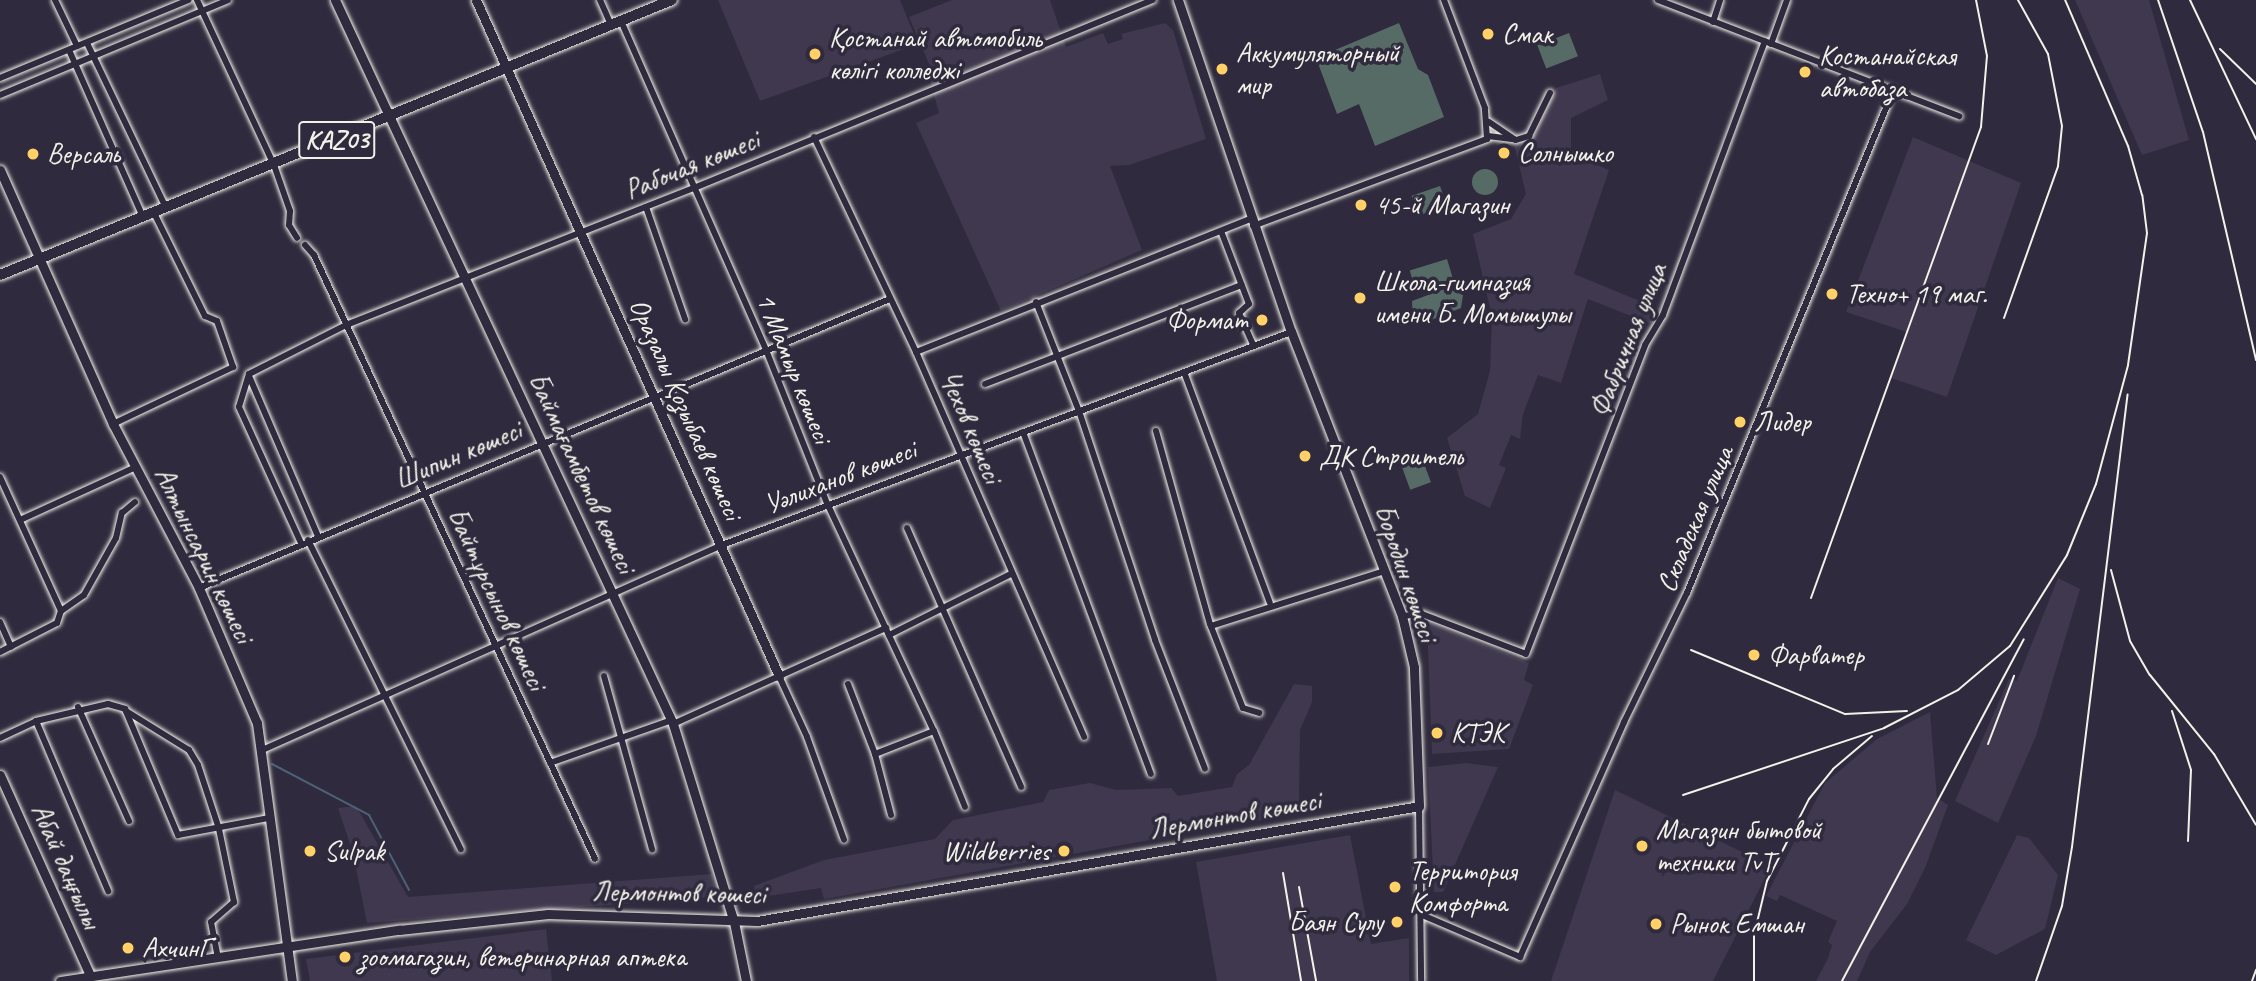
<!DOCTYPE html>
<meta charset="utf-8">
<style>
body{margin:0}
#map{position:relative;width:2256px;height:981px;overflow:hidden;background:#2f2a3d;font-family:Caveat,sans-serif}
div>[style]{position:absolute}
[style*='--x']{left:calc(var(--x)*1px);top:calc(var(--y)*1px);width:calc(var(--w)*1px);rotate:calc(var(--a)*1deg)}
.built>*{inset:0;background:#40384e}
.green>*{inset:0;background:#566b66;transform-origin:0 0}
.round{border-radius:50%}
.stream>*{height:2px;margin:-1px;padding:0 1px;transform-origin:1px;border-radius:1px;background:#4b6176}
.roads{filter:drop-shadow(0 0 2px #f4f1e8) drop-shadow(0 0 2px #f4f1e8)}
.street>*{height:6px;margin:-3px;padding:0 3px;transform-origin:3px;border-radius:3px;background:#2f2a3d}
.secondary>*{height:9px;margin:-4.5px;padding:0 4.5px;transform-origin:4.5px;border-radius:4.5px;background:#2f2a3d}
.primary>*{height:10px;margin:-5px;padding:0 5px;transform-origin:5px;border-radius:5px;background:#2f2a3d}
.rail>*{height:2px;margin:-1px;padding:0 1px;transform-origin:1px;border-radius:1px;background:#f4f1e8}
.dots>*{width:19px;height:19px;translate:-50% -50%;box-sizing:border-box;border:4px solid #2f2a3d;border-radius:50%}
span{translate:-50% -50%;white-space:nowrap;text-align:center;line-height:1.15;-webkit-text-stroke:7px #2f2a3d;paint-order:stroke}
.shield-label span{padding:2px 5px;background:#2f2a3d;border:2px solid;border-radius:5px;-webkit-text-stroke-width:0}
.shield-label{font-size:26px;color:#f4f1e8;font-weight:700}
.poi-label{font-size:28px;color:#f4f1e8}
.left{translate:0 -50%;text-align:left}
.right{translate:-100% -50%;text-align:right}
.street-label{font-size:28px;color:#f4f1e8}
</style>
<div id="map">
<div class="built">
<div style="clip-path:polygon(718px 0,900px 0,918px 44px,760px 101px)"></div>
<div style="clip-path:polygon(952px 0,1050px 0,1066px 47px,1103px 33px,1108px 44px,1123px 39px,1121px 34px,1165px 23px,1173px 30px,1206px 139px,1129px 165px,1110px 166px,1142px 250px,1001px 311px,916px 123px,939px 113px,928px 73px,932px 71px,909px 17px)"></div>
<div style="clip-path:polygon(2075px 0,2149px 0,2189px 140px,2142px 155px)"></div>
<div style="clip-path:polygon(1600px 74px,1608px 100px,1571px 118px,1571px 154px,1609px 170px,1574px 274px,1657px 308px,1651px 324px,1588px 299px,1561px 383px,1538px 375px,1523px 414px,1520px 439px,1511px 435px,1499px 465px,1506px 468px,1490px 508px,1465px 496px,1447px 438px,1478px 414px,1490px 371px,1492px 317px,1473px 234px,1511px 219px,1526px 194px,1514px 144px,1535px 135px,1556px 88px)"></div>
<div style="clip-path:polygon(1913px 137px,2021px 183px,1947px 397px,1891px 378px,1907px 332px,1846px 312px)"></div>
<div style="clip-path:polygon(2058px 578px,2080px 589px,2036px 736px,1998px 823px,1955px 801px,2009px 679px,2017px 681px)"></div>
<div style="clip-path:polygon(1427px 622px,1529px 663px,1524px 680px,1533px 685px,1509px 749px,1432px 754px)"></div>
<div style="clip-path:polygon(1294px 684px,1312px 686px,1312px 702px,1300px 730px,1299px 803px,1305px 812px,824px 899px,821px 888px,756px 898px,754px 886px,824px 860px,935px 839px,953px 820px,1043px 802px,1049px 790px,1090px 783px,1116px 790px,1171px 788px,1178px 796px,1232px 787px,1237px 774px,1249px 765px)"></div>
<div style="clip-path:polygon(1930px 712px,1937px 798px,1948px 805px,1925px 868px,1907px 904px,1870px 952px,1857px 981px,1816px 981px,1828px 958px,1832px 945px,1828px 942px,1837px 921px,1780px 895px,1777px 901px,1766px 896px,1825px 783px,1877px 739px)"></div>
<div style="clip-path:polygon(1466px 763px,1498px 767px,1443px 892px,1434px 892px,1428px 767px)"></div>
<div style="clip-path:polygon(1615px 790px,1771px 866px,1713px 981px,1551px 981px)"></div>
<div style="clip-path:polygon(356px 806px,408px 897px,712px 874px,716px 897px,367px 923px,353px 853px,338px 808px)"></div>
<div style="clip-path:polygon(1350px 835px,1371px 944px,1409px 938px,1409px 981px,1217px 981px,1196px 862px)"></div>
<div style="clip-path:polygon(2017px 835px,2029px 838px,2058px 875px,2045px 929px,1996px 955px,1966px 940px)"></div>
<div style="clip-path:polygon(546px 929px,552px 981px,310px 981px,306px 959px)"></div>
</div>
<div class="green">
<div style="clip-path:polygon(1399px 23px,1418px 69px,1428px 75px,1444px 117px,1375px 146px,1359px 104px,1337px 114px,1316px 58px)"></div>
<div style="left:1569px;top:33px;width:25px;height:34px;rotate:69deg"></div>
<div class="round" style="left:1472px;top:169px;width:26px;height:26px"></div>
<div style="left:1440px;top:186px;width:21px;height:30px;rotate:71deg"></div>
<div style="left:1447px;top:259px;width:24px;height:39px;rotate:73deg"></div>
<div style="clip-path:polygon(1447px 288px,1463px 295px,1461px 308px,1426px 322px,1413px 320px,1412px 301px)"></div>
<div style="left:1421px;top:455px;width:29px;height:22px;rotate:70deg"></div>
</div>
<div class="stream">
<div style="--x:272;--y:764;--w:110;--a:27.7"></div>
<div style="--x:369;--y:815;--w:85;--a:61.9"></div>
</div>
<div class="roads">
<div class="street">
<div style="--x:55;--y:0;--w:51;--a:64.4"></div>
<div style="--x:197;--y:0;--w:182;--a:65"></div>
<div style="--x:274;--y:165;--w:49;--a:70.8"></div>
<div style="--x:290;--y:211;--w:14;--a:94"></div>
<div style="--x:289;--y:225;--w:15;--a:58"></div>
<div style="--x:600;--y:0;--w:27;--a:66"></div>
<div style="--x:1658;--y:0;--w:323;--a:21.1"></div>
<div style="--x:621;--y:21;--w:360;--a:66.2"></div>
<div style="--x:766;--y:350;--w:165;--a:68.3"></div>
<div style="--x:827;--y:503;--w:252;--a:64.9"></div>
<div style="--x:934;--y:731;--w:82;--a:67.8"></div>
<div style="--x:1713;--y:22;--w:23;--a:-72"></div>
<div style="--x:87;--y:43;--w:183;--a:64.4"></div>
<div style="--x:1771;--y:44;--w:47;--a:-70"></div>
<div style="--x:69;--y:50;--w:183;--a:66.1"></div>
<div style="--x:0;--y:78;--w:204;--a:-22.5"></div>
<div style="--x:0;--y:95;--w:247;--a:-22.6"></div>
<div style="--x:1489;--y:122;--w:32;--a:34"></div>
<div style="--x:1516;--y:140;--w:14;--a:-17"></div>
<div style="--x:1529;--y:136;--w:48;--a:-64"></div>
<div style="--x:1488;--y:136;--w:26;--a:7"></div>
<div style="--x:814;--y:137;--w:238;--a:64.6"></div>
<div style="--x:916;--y:352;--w:420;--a:66.4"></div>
<div style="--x:646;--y:207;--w:119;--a:70.8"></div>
<div style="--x:154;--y:213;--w:115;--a:63.7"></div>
<div style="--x:205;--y:316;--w:13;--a:23"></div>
<div style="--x:217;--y:321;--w:49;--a:70.8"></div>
<div style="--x:1253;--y:226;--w:250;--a:-20.4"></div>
<div style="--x:1487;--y:139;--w:31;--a:-94"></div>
<div style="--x:1485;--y:108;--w:116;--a:-110.8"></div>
<div style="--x:1221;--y:231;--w:78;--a:69"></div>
<div style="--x:1249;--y:304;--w:13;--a:138"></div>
<div style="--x:1239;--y:313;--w:36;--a:66"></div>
<div style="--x:305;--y:245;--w:13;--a:48"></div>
<div style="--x:314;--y:255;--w:666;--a:65.05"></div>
<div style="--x:1036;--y:302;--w:117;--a:68.5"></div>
<div style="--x:1079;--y:411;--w:241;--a:71.6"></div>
<div style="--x:1155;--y:640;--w:138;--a:68.8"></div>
<div style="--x:916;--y:352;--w:360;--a:-21.7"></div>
<div style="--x:1184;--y:372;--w:246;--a:69.6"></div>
<div style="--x:249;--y:374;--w:109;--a:-26.8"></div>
<div style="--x:346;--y:325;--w:374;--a:-21.5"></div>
<div style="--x:694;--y:188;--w:496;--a:-22.3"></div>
<div style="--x:249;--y:374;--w:34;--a:107"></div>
<div style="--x:239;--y:407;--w:149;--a:65.5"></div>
<div style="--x:249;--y:376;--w:174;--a:66.7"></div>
<div style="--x:985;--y:384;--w:275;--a:-21.1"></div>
<div style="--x:113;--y:424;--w:133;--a:-25.4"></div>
<div style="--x:1156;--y:431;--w:200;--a:74.4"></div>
<div style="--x:1210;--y:624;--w:90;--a:68.6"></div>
<div style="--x:1243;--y:708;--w:17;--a:17"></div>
<div style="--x:1023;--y:432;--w:365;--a:69.5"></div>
<div style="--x:0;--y:477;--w:147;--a:65.5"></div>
<div style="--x:20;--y:520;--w:128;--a:-24.6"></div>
<div style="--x:907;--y:528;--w:283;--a:66.2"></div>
<div style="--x:308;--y:540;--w:345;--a:63.7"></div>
<div style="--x:199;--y:588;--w:749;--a:-22.7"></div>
<div style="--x:1402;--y:616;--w:20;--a:-6"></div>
<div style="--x:1422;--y:614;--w:111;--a:21"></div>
<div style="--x:1526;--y:654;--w:331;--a:-68.9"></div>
<div style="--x:1645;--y:345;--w:35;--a:-59"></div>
<div style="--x:1663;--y:315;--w:292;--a:-69.6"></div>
<div style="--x:0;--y:622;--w:27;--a:66"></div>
<div style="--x:1211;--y:626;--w:182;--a:-17.6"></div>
<div style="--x:889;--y:635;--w:136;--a:-26.6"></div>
<div style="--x:0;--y:652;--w:64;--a:-27"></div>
<div style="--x:57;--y:623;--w:13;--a:-72"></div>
<div style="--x:61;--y:611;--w:28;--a:-35"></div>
<div style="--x:84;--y:595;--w:65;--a:-60.7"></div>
<div style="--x:116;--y:538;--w:26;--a:-77"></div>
<div style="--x:122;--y:513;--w:17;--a:-40"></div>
<div style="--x:604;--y:676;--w:180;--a:74.5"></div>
<div style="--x:779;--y:676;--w:67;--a:65.3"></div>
<div style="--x:807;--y:737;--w:109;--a:70.2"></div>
<div style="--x:848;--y:684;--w:75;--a:68.9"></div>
<div style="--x:875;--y:754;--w:63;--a:75.3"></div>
<div style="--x:78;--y:707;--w:125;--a:65.9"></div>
<div style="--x:126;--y:711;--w:74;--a:31.8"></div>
<div style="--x:189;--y:750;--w:17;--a:59"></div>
<div style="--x:198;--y:765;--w:67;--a:71.8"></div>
<div style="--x:219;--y:829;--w:75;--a:78.4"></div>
<div style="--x:234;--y:902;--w:30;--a:139"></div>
<div style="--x:211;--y:922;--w:36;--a:79"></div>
<div style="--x:36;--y:721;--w:185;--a:67"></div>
<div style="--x:673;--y:724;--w:234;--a:-24.3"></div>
<div style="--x:0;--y:738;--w:40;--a:-25"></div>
<div style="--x:36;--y:721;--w:74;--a:-13.3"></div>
<div style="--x:108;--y:704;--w:18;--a:16"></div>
<div style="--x:125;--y:709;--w:137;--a:67.2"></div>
<div style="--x:178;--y:835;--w:93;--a:-10.6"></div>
<div style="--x:260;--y:751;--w:506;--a:-24.03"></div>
<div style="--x:722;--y:545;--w:608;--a:-20.52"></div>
<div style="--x:875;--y:754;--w:63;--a:-21.3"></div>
<div style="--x:550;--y:763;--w:129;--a:-19.4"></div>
<div style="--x:1419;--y:806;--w:175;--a:89.3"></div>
<div style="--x:1422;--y:915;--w:107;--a:23.2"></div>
<div style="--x:1520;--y:957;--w:257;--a:-66.1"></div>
<div style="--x:1624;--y:722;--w:144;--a:-64"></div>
<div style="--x:1687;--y:593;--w:543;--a:-67.69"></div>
</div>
<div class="secondary">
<div style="--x:335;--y:0;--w:799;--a:64.97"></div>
<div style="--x:673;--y:724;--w:207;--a:72.9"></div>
<div style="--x:734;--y:922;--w:60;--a:78.5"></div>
<div style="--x:476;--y:0;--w:741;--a:65.86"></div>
<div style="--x:0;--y:170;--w:278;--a:66"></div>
<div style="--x:113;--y:424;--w:185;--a:62.3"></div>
<div style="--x:199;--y:588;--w:147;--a:66.8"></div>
<div style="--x:257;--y:723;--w:260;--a:82.3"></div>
<div style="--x:0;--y:775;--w:219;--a:65.8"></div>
<div style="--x:60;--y:981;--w:343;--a:-8.6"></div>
<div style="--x:399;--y:930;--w:150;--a:-6.1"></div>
<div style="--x:548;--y:914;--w:209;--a:1.9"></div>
<div style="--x:757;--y:921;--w:672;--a:-9.85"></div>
<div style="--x:1419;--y:806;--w:139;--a:-92.1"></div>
<div style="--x:1414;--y:667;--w:52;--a:-103.2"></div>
<div style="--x:1402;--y:616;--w:305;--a:-111.3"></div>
<div style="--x:1291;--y:332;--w:351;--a:-108.8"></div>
</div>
<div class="primary">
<div style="--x:0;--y:275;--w:726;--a:-22.26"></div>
</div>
</div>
<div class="rail">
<div style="--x:2158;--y:0;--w:139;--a:71.2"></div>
<div style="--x:2203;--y:132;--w:234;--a:76.9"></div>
<div style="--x:2190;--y:0;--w:154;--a:64.6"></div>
<div style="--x:2220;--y:49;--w:50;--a:44.2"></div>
<div style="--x:2004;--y:318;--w:161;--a:-70.4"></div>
<div style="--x:2058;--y:166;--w:40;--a:-84.3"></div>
<div style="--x:2062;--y:126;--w:73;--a:-101"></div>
<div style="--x:2048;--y:54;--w:62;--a:-119.1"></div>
<div style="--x:2111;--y:570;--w:73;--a:75"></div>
<div style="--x:2130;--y:641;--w:39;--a:60"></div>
<div style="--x:2150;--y:675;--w:102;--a:51"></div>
<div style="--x:2214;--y:754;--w:82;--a:59.4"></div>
<div style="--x:1811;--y:598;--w:501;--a:-70.15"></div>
<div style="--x:1981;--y:127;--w:71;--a:-85.2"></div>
<div style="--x:1987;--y:56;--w:57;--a:-101.1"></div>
<div style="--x:1691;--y:650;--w:167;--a:22.6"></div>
<div style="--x:1845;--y:714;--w:62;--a:-2.8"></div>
<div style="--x:2172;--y:711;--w:62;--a:72.1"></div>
<div style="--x:2191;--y:770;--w:71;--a:92.4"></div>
<div style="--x:1988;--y:744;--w:73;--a:-69.1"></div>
<div style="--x:1683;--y:795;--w:212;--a:-18.4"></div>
<div style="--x:1884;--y:728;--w:83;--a:-27.2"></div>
<div style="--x:1958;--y:690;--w:68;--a:-40.2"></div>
<div style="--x:2010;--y:646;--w:107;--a:-57.9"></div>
<div style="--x:2067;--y:555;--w:77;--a:-67.8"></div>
<div style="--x:2096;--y:484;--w:123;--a:-74.9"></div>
<div style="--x:2128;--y:365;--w:133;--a:-81.8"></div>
<div style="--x:2147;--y:233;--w:38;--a:-97"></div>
<div style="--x:2142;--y:195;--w:51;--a:-105.9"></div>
<div style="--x:2128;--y:146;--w:159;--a:-113.3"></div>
<div style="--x:1283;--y:873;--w:109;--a:80.5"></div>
<div style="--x:1299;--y:887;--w:96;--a:79.7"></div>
<div style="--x:1754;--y:981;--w:46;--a:-90"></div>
<div style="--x:1754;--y:935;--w:56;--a:-76.5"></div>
<div style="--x:1767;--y:881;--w:92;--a:-62.9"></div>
<div style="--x:1809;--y:799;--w:38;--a:-51"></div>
<div style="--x:1833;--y:769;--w:51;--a:-40.2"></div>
<div style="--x:1842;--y:981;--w:387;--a:-62"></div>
<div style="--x:2036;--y:981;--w:79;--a:-70.9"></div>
<div style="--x:2062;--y:906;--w:60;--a:-80.4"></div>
<div style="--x:2072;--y:847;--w:456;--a:-83"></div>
<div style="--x:2252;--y:981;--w:12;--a:-70"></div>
</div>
<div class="dots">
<div style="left:1488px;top:34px;background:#ffd166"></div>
<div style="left:815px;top:54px;background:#ffd166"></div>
<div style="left:1222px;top:69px;background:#ffd166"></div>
<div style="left:1805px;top:72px;background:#ffd166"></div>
<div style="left:1504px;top:153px;background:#ffd166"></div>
<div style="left:33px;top:154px;background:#ffd166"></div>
<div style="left:1361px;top:205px;background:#ffd166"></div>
<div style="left:1832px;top:294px;background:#ffd166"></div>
<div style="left:1360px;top:298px;background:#ffd166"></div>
<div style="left:1262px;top:320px;background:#ffd166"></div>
<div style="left:1740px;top:422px;background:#ffd166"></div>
<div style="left:1305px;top:456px;background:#ffd166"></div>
<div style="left:1754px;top:655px;background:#ffd166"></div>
<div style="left:1437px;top:733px;background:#ffd166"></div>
<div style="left:1642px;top:846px;background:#ffd166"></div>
<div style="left:310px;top:851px;background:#ffd166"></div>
<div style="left:1064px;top:851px;background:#ffd166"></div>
<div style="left:1395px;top:887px;background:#ffd166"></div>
<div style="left:1397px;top:922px;background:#ffd166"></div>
<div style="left:1656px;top:924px;background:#ffd166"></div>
<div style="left:128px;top:948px;background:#ffd166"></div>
<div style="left:345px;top:957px;background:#ffd166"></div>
</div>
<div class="shield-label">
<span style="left:337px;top:140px">KАZ03</span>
</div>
<div class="poi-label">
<span class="left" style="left:1502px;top:34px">Смак</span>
<span class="left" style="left:829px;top:54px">Қостанай автомобиль<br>көлігі колледжі</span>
<span class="left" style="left:1236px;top:69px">Аккумуляторный<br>мир</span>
<span class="left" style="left:1819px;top:72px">Костанайская<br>автобаза</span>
<span class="left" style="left:1518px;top:153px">Солнышко</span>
<span class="left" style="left:47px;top:154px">Версаль</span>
<span class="left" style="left:1375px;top:205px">45-й Магазин</span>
<span class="left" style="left:1374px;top:298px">Школа-гимназия<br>имени Б. Момышулы</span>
<span class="left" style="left:1846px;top:294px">Техно+ 19 маг.</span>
<span class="right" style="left:1248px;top:320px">Формат</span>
<span class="left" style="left:1754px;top:422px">Лидер</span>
<span class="left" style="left:1319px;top:456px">ДК Строитель</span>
<span class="left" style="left:1768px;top:655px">Фарватер</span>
<span class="left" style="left:1451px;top:733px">КТЭК</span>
<span class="left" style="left:1656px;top:846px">Магазин бытовой<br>техники TvT</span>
<span class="left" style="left:324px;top:851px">Sulpak</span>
<span class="right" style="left:1050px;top:851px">Wildberries</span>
<span class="left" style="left:1409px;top:887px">Территория<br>Комфорта</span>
<span class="right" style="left:1383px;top:922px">Баян Сулу</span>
<span class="left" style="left:1670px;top:924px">Рынок Емшан</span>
<span class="left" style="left:142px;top:948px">АхчинГ</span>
<span class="left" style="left:359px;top:957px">зоомагазин, ветеринарная аптека</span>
</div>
<div class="street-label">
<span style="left:692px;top:165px;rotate:-22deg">Рабочая көшесі</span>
<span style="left:1628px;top:340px;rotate:-68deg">Фабричная улица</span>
<span style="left:794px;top:368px;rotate:68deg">1 Мамыр көшесі</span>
<span style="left:686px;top:409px;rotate:66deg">Оразалы Қозыбаев көшесі</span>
<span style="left:971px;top:427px;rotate:67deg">Чехов көшесі</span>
<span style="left:458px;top:455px;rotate:-23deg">Шипин көшесі</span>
<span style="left:582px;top:473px;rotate:65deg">Баймағамбетов көшесі</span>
<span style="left:840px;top:477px;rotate:-21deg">Уәлиханов көшесі</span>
<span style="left:1695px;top:519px;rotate:-67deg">Складская улица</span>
<span style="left:204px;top:555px;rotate:64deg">Алтынсарин көшесі</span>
<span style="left:1406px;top:573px;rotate:71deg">Бородин көшесі</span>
<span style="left:497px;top:599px;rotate:65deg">Байтұрсынов көшесі</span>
<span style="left:1235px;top:815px;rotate:-10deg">Лермонтов көшесі</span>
<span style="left:66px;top:866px;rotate:66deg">Абай даңғылы</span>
<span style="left:679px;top:893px;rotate:1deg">Лермонтов көшесі</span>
</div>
</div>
